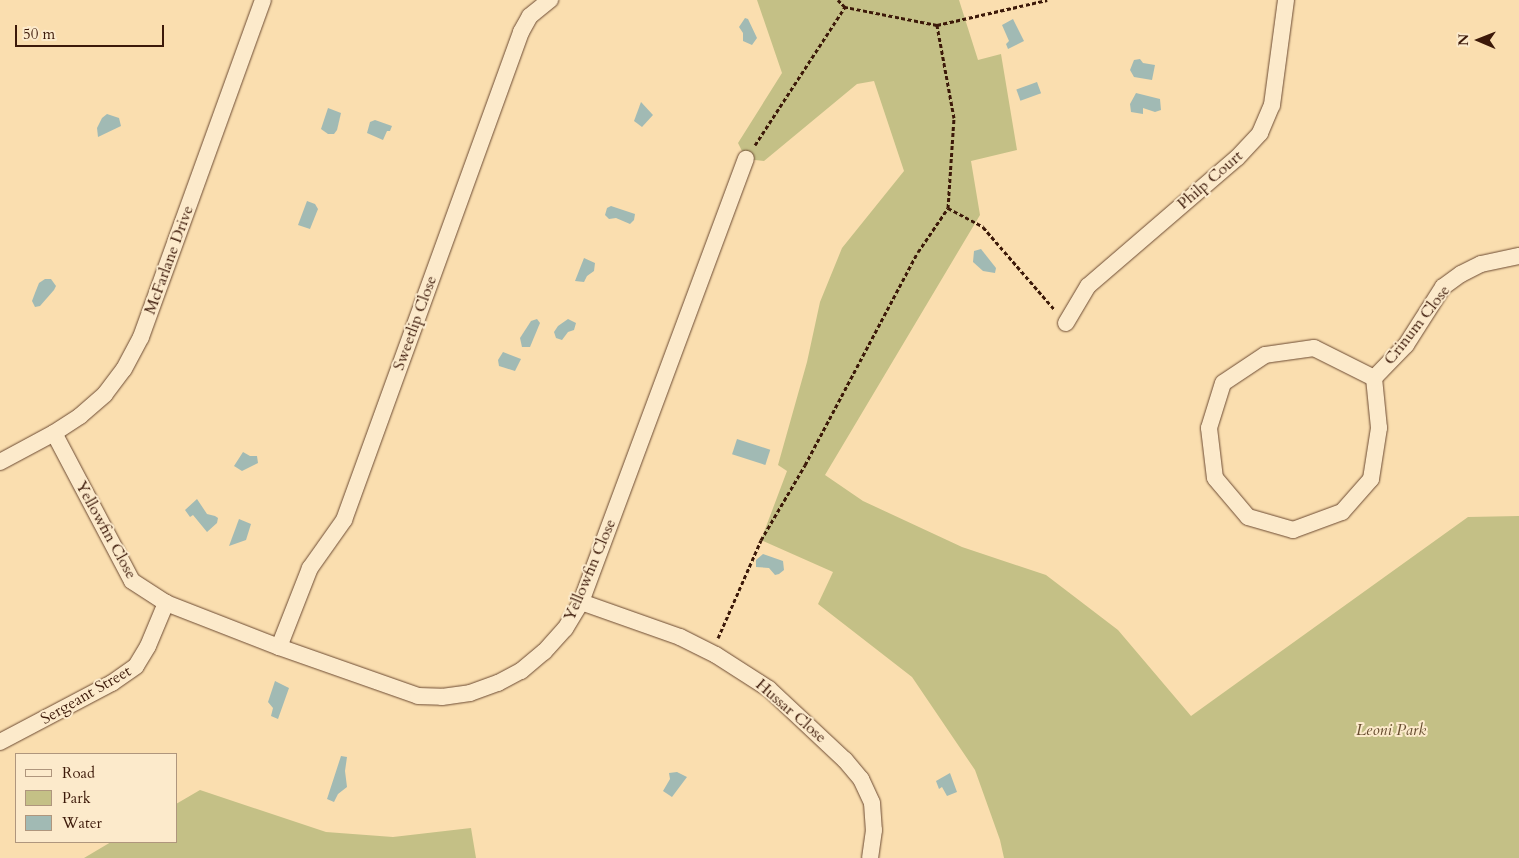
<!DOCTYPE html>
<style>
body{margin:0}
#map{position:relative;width:1519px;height:858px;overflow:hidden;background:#fadeaf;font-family:Cardo,serif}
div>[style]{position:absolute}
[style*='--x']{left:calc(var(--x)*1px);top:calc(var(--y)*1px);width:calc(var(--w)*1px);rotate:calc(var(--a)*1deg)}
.green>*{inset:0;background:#c4c086}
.water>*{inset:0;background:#a1bab4;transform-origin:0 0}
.path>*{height:3px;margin-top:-1.5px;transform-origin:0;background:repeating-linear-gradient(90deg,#3c1909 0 4px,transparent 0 6.5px)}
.roads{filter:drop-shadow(0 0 1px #6c4a32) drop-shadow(0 0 1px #6c4a32)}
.minor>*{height:16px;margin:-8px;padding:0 8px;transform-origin:8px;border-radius:8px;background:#fceacb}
span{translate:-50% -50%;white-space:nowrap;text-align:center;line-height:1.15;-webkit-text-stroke:4px #fceacb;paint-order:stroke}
.street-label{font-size:16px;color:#3c1909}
.park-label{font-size:16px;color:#654b2e;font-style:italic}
.legend{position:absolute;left:15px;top:753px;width:162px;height:90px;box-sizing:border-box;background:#fceacb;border:1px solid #af967d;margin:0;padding:6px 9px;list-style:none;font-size:15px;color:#3c1909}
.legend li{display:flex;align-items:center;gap:10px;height:25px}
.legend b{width:25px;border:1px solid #af967d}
.north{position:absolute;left:1454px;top:15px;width:50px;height:50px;-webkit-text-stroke:4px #fceacb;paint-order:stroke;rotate:271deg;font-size:14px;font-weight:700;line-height:20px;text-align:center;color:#3c1909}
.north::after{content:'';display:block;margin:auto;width:18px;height:22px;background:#3c1909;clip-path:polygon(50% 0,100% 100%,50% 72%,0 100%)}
.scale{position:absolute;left:15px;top:25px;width:149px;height:22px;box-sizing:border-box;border:2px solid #3c1909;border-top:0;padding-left:6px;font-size:15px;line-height:18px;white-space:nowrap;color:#3c1909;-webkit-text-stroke:4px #fceacb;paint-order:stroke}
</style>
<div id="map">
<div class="green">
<div style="clip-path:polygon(757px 0,959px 0,978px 60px,1001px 54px,1017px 150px,971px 161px,980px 215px,825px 475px,863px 501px,962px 547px,1046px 575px,1118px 630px,1191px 716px,1468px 517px,1519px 516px,1519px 858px,1004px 858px,1000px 840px,975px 770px,912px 677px,818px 604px,833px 572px,761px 540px,787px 471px,778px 465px,807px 362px,820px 302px,842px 248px,904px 171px,874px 81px,857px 84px,764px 161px,746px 159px,738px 143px,782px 73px)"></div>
<div style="clip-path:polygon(200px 790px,326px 832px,393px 837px,471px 828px,476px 858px,84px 858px,111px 842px,176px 842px,176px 804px)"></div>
</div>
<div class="water">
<div style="clip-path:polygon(745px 18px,748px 19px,757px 38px,752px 45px,743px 41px,743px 33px,739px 27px)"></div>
<div style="clip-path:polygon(1013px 19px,1024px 41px,1008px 49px,1006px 44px,1009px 41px,1002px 25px)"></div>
<div style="clip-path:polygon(1140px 59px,1143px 63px,1155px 65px,1152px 80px,1134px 77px,1130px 70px,1134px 60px)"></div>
<div style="left:1037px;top:82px;width:12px;height:22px;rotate:70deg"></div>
<div style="clip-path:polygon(1136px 93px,1160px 99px,1161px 110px,1155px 112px,1143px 108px,1143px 114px,1131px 112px,1130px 104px)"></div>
<div style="clip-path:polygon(641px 102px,653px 115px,642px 127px,634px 121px)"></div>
<div style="clip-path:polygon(328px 108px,341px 113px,337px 130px,334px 134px,328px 134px,321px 129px)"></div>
<div style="clip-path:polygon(107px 114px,119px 118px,121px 126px,98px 137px,97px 128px,102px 118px)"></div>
<div style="clip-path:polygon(375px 120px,392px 126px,390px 131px,387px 131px,383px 140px,367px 133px,370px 122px)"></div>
<div style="clip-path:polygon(307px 201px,315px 204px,318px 209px,310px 229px,298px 225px)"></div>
<div style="clip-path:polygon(611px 206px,635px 214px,634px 220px,630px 224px,616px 218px,609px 219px,605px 215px,607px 208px)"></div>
<div style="clip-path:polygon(981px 249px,996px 268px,995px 273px,983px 271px,973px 262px,974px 251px)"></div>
<div style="clip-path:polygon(584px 258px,595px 263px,594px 271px,587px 276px,584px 282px,575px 281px)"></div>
<div style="clip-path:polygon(45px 279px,51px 279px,56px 286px,54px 290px,40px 306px,35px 307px,32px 301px,35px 293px,39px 283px)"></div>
<div style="clip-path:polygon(537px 319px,540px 323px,530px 347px,522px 347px,520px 338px,531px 321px)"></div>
<div style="clip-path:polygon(568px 319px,576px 323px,574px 330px,568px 332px,562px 340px,556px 338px,554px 332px,558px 326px)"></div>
<div style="clip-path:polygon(503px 352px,521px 359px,515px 371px,499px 366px,498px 360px)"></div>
<div style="left:737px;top:439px;width:35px;height:16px;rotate:18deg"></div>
<div style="clip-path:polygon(243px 452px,250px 456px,257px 456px,258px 463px,242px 471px,234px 466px)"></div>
<div style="clip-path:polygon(197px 499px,207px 514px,215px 516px,218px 518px,217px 523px,207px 532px,193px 515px,190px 517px,185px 510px)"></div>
<div style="clip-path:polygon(239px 519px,251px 524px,246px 540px,229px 546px)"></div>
<div style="clip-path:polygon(763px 554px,783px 561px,784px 570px,779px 574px,775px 575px,769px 568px,756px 567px,756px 560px)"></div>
<div style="clip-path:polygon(275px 681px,289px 688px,278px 719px,271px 716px,273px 708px,268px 702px)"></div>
<div style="clip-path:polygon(341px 756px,347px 757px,345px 771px,347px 787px,338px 794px,334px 802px,327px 799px)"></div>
<div style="clip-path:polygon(677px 772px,687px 777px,672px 797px,663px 791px,670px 779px,669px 773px)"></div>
<div style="clip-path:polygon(950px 773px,957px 792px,947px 796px,942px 787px,939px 789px,936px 781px)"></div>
</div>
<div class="path">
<div style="--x:937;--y:25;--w:113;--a:-12.8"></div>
<div style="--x:755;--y:145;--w:165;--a:-56.9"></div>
<div style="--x:948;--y:208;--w:40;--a:28"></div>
<div style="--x:983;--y:227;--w:108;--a:49.1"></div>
<div style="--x:718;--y:638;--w:107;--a:-66.3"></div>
<div style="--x:761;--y:540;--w:87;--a:-59.6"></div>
<div style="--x:805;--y:465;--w:241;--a:-62.1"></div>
<div style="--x:918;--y:252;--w:53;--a:-55.7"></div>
<div style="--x:948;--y:208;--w:90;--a:-86.2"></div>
<div style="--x:954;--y:118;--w:95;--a:-100.4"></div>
<div style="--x:937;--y:25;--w:94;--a:-168.9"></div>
<div style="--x:845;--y:7;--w:10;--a:-135"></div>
</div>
<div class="roads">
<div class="minor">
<div style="--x:1066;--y:323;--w:43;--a:-59.3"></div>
<div style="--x:1088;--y:286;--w:196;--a:-40.7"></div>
<div style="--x:1237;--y:158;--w:34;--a:-47"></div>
<div style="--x:1260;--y:133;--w:30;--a:-67"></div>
<div style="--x:1272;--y:105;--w:106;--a:-82.4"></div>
<div style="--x:1374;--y:378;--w:67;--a:-153.4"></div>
<div style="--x:1314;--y:348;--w:49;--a:171.9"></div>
<div style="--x:1265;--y:355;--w:50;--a:146.3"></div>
<div style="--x:1223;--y:383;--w:47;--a:107.3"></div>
<div style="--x:1209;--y:428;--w:50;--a:83.2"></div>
<div style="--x:1215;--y:478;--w:51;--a:49.8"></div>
<div style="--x:1248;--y:517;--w:47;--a:16.1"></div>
<div style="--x:1293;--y:530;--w:52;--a:-20.2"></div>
<div style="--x:1342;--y:512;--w:44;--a:-48.7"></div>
<div style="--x:1371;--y:479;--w:52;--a:-81.1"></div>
<div style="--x:1379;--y:428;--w:50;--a:-95.7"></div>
<div style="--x:1374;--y:378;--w:46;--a:-45.9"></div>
<div style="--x:1406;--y:345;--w:69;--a:-57.5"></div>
<div style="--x:1443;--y:287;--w:22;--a:-36"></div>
<div style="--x:1461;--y:274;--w:22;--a:-27"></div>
<div style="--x:1481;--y:264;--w:39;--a:-12"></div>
<div style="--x:54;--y:433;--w:167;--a:62.2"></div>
<div style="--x:132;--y:581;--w:40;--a:32.9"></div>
<div style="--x:166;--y:603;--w:121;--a:21.3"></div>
<div style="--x:279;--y:647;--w:147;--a:19.4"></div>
<div style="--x:418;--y:696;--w:24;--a:2"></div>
<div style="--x:442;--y:697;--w:28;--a:-8"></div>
<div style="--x:470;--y:693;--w:30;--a:-20"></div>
<div style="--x:498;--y:683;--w:26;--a:-28"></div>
<div style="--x:521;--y:671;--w:30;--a:-40"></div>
<div style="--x:544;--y:652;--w:31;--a:-48"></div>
<div style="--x:565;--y:629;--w:31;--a:-59"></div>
<div style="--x:581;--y:602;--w:473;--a:-69.6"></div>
<div style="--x:0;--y:462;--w:61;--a:-28.2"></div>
<div style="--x:54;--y:433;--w:31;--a:-33"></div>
<div style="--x:80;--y:416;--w:33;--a:-41"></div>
<div style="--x:105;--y:394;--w:31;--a:-53"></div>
<div style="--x:124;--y:369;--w:36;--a:-62"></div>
<div style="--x:141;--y:337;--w:358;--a:-70.1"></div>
<div style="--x:581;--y:602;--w:105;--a:19.5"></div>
<div style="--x:680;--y:637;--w:40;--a:26.6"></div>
<div style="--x:716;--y:655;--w:63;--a:32.7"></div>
<div style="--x:769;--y:689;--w:104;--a:43.1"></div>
<div style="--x:845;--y:760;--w:25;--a:50"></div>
<div style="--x:861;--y:779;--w:26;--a:65"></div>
<div style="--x:872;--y:803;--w:27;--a:86"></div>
<div style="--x:874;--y:830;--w:28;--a:98"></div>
<div style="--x:279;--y:647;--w:85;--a:-68.6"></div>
<div style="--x:310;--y:568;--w:59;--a:-54.7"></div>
<div style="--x:344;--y:520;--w:519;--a:-70.06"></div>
<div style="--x:521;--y:32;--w:18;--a:-61"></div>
<div style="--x:530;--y:16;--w:26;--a:-39"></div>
<div style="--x:0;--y:742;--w:127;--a:-27.8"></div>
<div style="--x:112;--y:683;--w:29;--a:-35"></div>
<div style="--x:136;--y:666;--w:23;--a:-59"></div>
<div style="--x:148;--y:646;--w:47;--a:-67.3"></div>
</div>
</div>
<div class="street-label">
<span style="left:1210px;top:180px;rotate:-41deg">Philp Court</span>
<span style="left:169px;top:260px;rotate:-70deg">McFarlane Drive</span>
<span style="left:415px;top:323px;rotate:-70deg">Sweetlip Close</span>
<span style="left:1417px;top:325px;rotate:-52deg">Crinum Close</span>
<span style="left:106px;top:530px;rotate:61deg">Yellowfin Close</span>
<span style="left:590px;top:570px;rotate:-67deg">Yellowfin Close</span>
<span style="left:86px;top:695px;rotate:-30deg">Sergeant Street</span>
<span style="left:791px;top:711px;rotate:41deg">Hussar Close</span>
</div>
<div class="park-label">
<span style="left:1391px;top:730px">Leoni Park</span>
</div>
<ul class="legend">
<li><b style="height:6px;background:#fceacb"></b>Road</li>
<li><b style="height:14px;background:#c4c086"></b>Park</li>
<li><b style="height:14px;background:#a1bab4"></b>Water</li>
</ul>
<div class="north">N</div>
<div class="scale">50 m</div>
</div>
